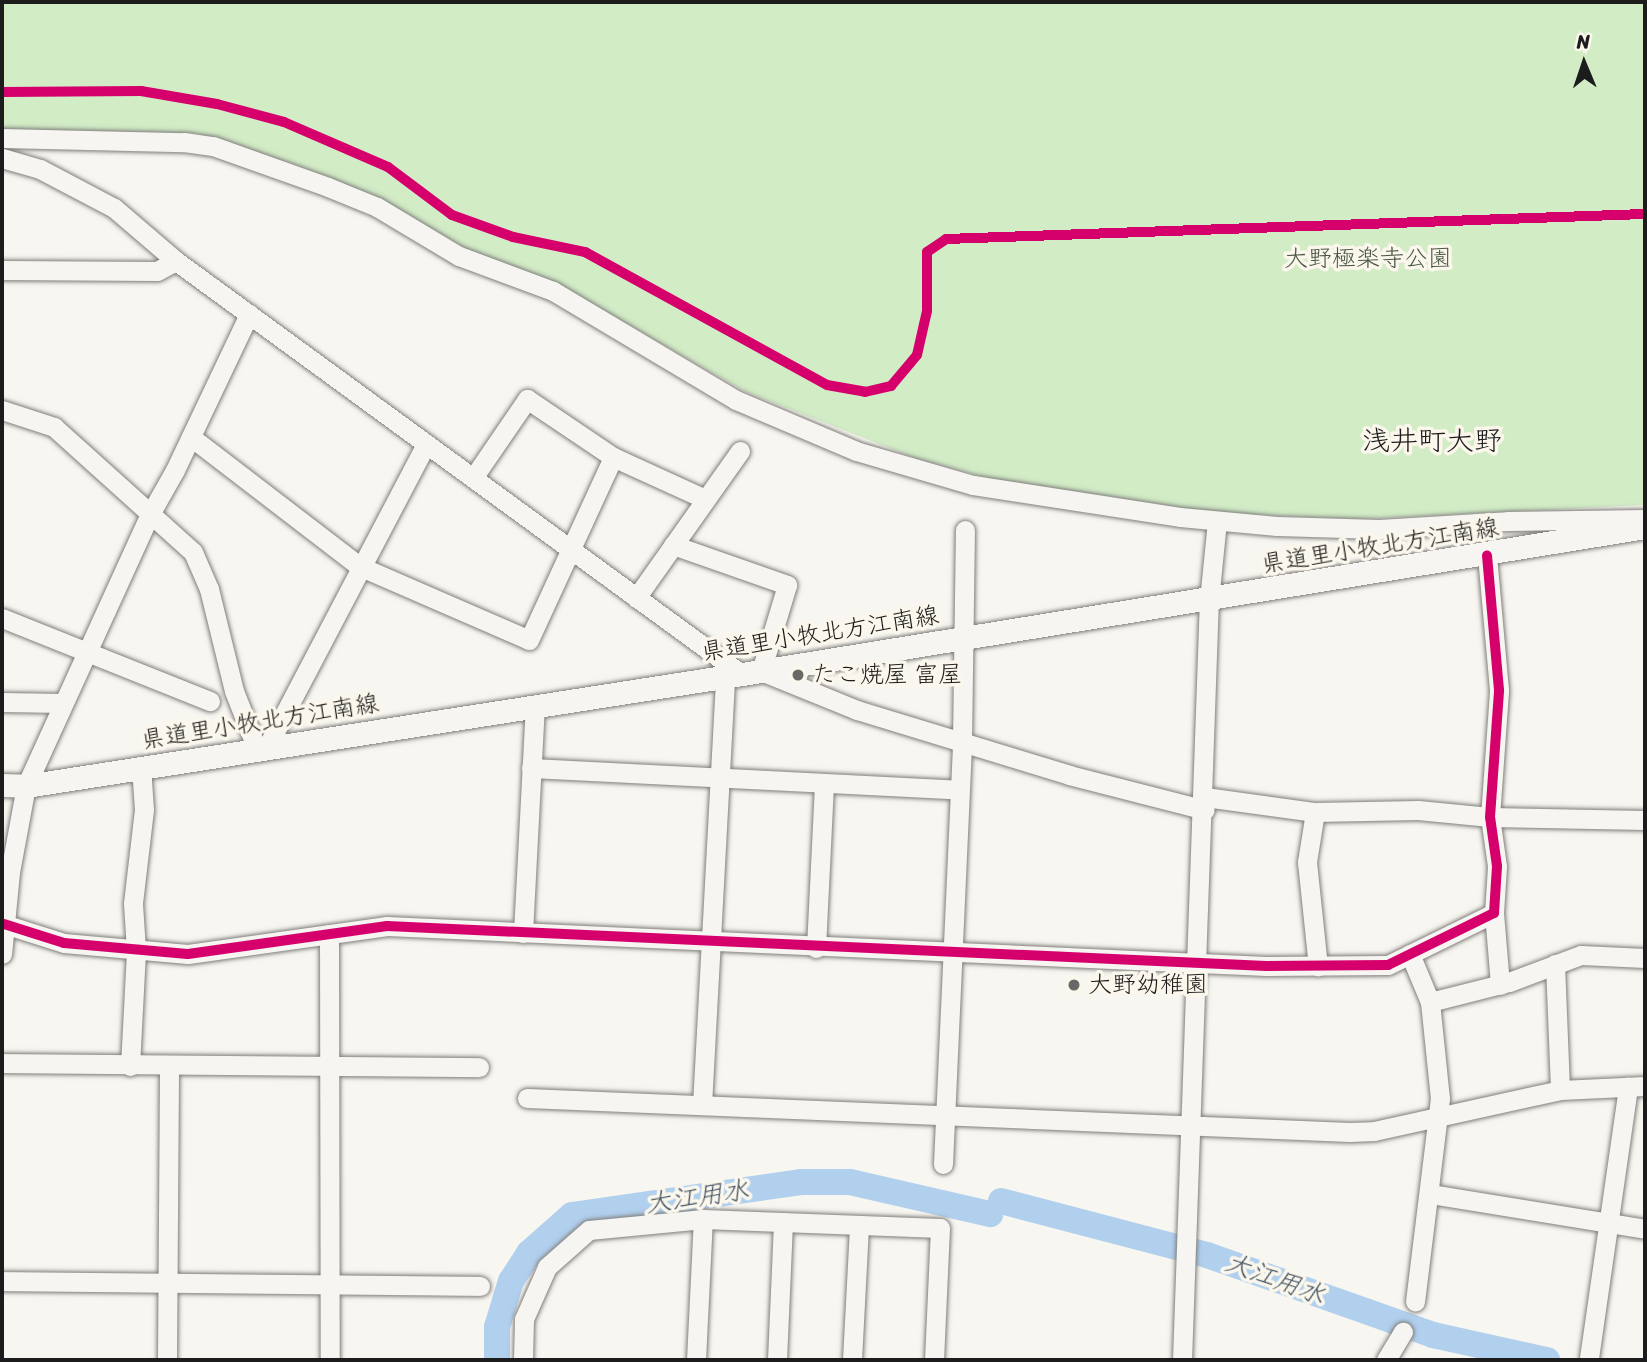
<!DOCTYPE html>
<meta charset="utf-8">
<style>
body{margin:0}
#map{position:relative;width:1647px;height:1362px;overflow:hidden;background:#f8f6f0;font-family:Sriracha,"Klee One",sans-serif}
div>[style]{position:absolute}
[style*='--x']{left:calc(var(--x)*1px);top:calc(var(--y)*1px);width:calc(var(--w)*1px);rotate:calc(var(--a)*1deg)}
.green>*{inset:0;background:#d2ecc6}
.river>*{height:26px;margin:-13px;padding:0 13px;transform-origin:13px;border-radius:13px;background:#b1d0ee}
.roads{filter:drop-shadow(0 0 2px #7f7e7b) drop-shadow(0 0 2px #7f7e7b)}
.minor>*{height:19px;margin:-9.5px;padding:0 9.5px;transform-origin:9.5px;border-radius:9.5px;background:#f6f5f1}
.major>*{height:23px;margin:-11.5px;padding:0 11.5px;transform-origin:11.5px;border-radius:11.5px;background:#f6f5f1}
.cycleway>*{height:10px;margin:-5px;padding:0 5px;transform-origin:5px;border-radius:5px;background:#d6006c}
.dots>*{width:19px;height:19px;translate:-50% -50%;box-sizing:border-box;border:4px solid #fbf7ec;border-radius:50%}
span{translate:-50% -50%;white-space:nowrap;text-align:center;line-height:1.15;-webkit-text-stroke:7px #fbf7ec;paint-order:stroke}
.park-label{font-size:24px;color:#495844}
.street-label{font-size:24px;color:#1c1c1c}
.poi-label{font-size:24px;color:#1c1c1c}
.left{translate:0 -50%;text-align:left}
.water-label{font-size:26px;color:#455565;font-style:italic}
.quarter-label{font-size:28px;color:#1c1c1c}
.frame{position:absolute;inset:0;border:4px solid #1c1c1c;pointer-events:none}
.north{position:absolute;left:1549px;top:28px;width:70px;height:70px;-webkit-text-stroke:5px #fbf7ec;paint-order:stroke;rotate:358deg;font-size:19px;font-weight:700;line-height:28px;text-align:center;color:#1c1c1c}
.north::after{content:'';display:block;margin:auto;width:24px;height:32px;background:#1c1c1c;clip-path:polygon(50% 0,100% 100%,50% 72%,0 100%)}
</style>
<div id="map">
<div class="green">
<div style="clip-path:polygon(2px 2px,1645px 2px,1645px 505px,1358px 519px,1219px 513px,992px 479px,915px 458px,746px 392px,563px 287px,463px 250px,387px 204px,290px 163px,196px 133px,2px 131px)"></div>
</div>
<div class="river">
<div style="--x:1001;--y:1201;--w:213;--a:14.7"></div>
<div style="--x:1207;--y:1255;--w:240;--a:19.5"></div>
<div style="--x:1433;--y:1335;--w:117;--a:12.4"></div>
<div style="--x:497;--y:1360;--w:33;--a:-90"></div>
<div style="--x:497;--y:1327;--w:48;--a:-73.1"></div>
<div style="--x:511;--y:1281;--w:33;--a:-57"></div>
<div style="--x:529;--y:1253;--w:57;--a:-41.5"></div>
<div style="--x:572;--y:1215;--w:231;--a:-8.2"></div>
<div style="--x:801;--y:1182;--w:49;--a:0"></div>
<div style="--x:850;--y:1182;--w:144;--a:12.9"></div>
</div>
<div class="roads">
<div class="minor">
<div style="--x:2;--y:138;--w:182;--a:1.3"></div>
<div style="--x:184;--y:142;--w:29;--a:8"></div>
<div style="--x:213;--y:146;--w:122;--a:19.6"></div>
<div style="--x:328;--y:187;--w:53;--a:22.2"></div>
<div style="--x:377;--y:207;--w:96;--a:30.9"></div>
<div style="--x:459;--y:256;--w:100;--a:20.4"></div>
<div style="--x:553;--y:291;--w:213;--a:30.8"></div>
<div style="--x:736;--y:400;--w:130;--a:23"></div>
<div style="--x:856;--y:451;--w:122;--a:16.2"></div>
<div style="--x:973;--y:485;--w:209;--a:8.8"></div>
<div style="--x:1180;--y:517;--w:97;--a:5.3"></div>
<div style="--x:1277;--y:526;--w:102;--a:1.7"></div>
<div style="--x:1379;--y:529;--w:129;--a:-3.5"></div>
<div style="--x:1508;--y:521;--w:137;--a:-0.8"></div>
<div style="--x:2;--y:158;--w:40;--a:16"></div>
<div style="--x:40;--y:169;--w:84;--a:27.8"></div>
<div style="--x:114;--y:208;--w:82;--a:40.5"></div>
<div style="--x:176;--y:261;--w:698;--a:36.15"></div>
<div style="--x:2;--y:270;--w:155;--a:0.4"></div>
<div style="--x:157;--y:271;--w:21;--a:-28"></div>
<div style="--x:2;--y:410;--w:55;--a:18.1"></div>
<div style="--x:54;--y:427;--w:187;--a:42"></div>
<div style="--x:193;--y:552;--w:40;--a:66.6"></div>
<div style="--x:209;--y:589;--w:105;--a:76.2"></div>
<div style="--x:234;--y:691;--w:62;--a:68.4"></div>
<div style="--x:191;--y:437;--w:212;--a:37.5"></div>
<div style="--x:359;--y:566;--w:185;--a:23.5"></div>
<div style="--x:529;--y:640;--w:201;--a:-65.3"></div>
<div style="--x:473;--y:478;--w:96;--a:-55.6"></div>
<div style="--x:527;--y:399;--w:104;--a:34"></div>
<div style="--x:613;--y:457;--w:101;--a:24.5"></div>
<div style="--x:673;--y:545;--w:121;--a:19.3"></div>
<div style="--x:787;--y:585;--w:90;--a:106.8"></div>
<div style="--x:761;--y:671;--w:104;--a:22.1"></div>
<div style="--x:857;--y:710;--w:222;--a:17"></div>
<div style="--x:1069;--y:775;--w:140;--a:14.4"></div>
<div style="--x:636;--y:598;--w:180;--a:-54.7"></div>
<div style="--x:2;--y:618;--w:224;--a:21.8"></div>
<div style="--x:2;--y:702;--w:61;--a:0.9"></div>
<div style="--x:267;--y:747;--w:342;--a:-62.3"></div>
<div style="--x:531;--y:768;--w:428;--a:2.9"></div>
<div style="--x:1205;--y:797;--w:111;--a:7.8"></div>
<div style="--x:1315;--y:812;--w:103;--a:-1.1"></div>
<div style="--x:1418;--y:810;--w:72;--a:5.6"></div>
<div style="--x:1490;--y:817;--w:155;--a:1.1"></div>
<div style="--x:1315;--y:812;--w:51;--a:99.1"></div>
<div style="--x:1307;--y:862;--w:105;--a:84"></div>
<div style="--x:1494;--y:913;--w:72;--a:85.2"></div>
<div style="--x:4;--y:924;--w:63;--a:17.6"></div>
<div style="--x:64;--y:943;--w:124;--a:5.1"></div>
<div style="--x:188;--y:954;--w:201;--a:-8"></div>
<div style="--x:387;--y:926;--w:880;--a:2.61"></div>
<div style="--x:1266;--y:966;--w:122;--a:-0.5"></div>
<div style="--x:1388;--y:965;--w:118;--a:-26.1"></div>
<div style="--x:1494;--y:913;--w:47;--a:-86.3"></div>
<div style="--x:1497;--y:866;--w:49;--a:-98.1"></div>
<div style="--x:1490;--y:817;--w:127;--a:-85.9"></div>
<div style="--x:1499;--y:690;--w:135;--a:-95.1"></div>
<div style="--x:523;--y:933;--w:228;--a:-87"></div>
<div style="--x:329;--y:934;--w:426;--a:89.9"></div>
<div style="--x:816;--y:948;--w:165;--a:-87.2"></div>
<div style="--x:2;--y:954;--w:82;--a:-84.4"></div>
<div style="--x:10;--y:872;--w:87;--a:-79.5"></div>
<div style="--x:26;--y:786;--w:297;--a:-65.5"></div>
<div style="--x:149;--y:516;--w:53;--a:-60.5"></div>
<div style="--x:175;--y:470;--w:173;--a:-64.6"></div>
<div style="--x:1410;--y:954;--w:52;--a:67.4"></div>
<div style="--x:1430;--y:1002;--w:97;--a:84.1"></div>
<div style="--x:1440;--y:1098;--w:205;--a:97"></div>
<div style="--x:1555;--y:964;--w:126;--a:87.7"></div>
<div style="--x:1430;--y:1002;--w:81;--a:-14.2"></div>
<div style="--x:1509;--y:982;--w:77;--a:-20.6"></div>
<div style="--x:1581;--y:955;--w:64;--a:2.7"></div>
<div style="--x:2;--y:1063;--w:477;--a:0.5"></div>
<div style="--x:130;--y:1066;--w:116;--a:-87"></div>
<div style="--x:136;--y:950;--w:47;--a:-93.7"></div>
<div style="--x:133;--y:903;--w:94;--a:-83.3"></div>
<div style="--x:144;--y:810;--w:44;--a:-93.9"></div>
<div style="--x:527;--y:1098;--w:823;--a:2.37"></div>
<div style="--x:1349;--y:1132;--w:25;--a:-2"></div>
<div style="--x:1374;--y:1131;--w:190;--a:-12.4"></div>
<div style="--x:1560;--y:1090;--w:85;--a:-2.7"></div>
<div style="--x:702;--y:1105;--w:430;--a:-86.9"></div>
<div style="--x:943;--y:1164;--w:422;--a:-87.4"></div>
<div style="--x:962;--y:742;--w:212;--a:-89.2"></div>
<div style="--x:1430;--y:1194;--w:218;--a:9.2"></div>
<div style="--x:2;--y:1281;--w:478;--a:0.6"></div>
<div style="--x:1589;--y:1358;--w:274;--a:-81.8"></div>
<div style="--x:167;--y:1360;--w:293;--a:-89.6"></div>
<div style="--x:523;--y:1360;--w:41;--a:-88.6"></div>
<div style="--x:524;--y:1319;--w:57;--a:-66.1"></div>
<div style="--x:547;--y:1267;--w:56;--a:-41.4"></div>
<div style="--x:589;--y:1230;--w:115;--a:-5.5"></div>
<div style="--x:703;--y:1219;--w:237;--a:2.2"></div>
<div style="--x:940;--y:1228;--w:132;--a:92.6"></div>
<div style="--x:696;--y:1360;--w:141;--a:-87.2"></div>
<div style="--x:777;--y:1360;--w:138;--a:-87.5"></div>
<div style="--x:852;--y:1360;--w:135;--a:-87"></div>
<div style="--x:1182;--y:1360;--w:760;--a:-87.97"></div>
<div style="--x:1209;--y:600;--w:79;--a:-84.2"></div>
<div style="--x:1386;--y:1360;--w:33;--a:-59"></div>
</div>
<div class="major">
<div style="--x:2;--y:785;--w:24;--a:2"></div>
<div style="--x:26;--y:786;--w:744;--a:-8.89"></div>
<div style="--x:761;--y:671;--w:896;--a:-9.25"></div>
</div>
</div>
<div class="cycleway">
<div style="--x:2;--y:92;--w:139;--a:-0.4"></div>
<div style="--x:141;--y:91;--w:77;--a:9.7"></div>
<div style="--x:217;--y:104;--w:69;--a:15"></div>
<div style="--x:284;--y:122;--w:113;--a:23.4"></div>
<div style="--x:388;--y:167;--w:80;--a:36.9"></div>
<div style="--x:452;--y:215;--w:65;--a:19.8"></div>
<div style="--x:513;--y:237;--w:74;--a:11.8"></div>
<div style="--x:585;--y:252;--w:276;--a:28.8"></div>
<div style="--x:827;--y:385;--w:39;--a:10"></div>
<div style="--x:865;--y:392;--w:27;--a:-13"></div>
<div style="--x:891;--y:386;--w:40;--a:-50"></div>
<div style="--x:917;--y:355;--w:45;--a:-77.2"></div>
<div style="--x:927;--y:311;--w:59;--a:-90"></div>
<div style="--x:927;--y:252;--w:23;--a:-34"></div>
<div style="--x:946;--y:239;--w:699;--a:-2.05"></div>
<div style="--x:4;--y:924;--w:63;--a:17.6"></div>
<div style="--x:64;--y:943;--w:124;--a:5.1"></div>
<div style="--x:188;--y:954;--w:201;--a:-8"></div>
<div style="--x:387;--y:926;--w:880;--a:2.61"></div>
<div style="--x:1266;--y:966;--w:122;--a:-0.5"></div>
<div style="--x:1388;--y:965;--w:118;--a:-26.1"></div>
<div style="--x:1494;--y:913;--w:47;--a:-86.3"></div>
<div style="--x:1497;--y:866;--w:49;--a:-98.1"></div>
<div style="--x:1490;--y:817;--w:127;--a:-85.9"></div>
<div style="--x:1499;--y:690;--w:135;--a:-95.1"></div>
</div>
<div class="dots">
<div style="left:798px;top:675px;background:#696866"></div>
<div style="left:1074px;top:985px;background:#696866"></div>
</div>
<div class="park-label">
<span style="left:1368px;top:259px">大野極楽寺公園</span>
</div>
<div class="street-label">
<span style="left:1380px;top:546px;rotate:-9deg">県道里小牧北方江南線</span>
<span style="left:820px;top:634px;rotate:-9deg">県道里小牧北方江南線</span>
<span style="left:260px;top:722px;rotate:-9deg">県道里小牧北方江南線</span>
</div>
<div class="poi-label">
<span class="left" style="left:812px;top:675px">たこ焼屋 富屋</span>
<span class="left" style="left:1088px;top:985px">大野幼稚園</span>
</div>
<div class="water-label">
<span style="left:697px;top:1197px;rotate:-8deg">大江用水</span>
<span style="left:1275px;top:1279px;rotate:20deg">大江用水</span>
</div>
<div class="quarter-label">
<span style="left:1432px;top:441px">浅井町大野</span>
</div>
<div class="frame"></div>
<div class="north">N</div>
</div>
